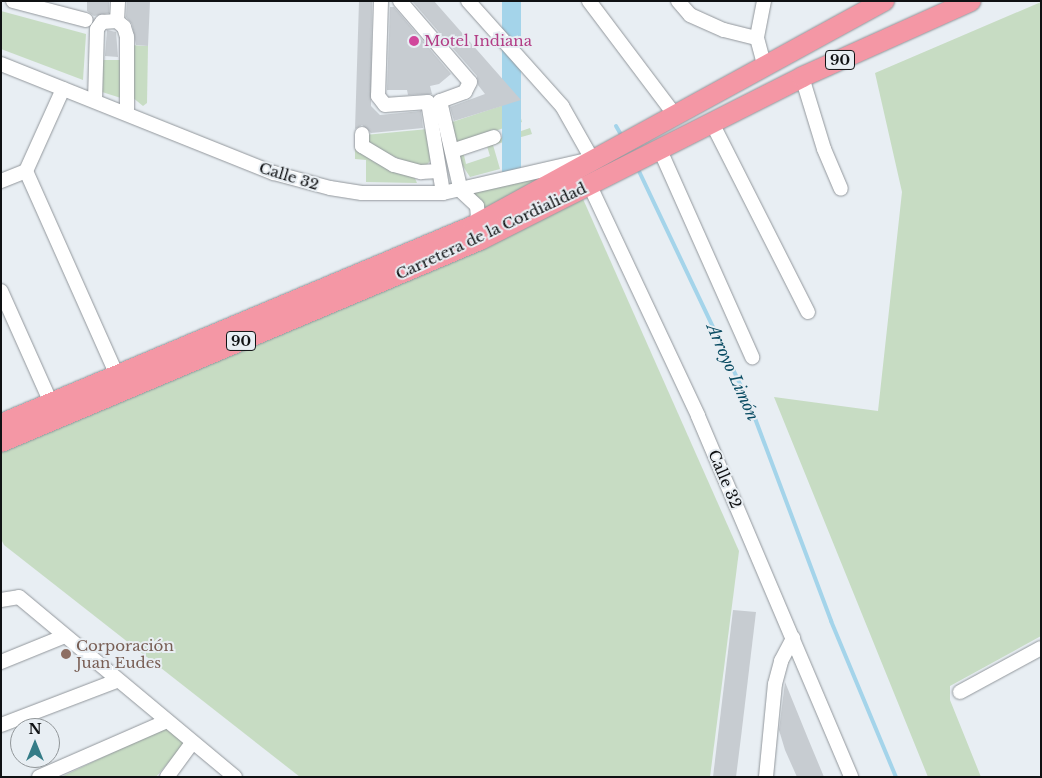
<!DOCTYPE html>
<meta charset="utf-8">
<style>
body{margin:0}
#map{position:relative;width:1042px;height:778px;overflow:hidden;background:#e8eef3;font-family:"Libre Baskerville",serif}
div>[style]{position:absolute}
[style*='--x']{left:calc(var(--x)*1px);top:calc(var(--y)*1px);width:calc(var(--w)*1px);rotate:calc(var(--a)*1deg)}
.green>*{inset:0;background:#c7dcc3}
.water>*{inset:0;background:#a4d4ea;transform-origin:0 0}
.stream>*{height:4px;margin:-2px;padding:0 2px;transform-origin:2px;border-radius:2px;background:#a4d4ea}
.building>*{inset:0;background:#c7ccd1}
.roads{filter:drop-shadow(0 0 1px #92979c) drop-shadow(0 0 1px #92979c)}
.minor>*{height:14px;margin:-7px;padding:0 7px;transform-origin:7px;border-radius:7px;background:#fff}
.highway>*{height:20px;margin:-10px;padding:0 10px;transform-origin:10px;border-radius:10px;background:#f497a5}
.dots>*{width:14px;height:14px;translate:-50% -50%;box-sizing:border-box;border:2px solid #e8eef3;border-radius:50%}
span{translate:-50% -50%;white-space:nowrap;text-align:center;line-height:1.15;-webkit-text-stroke:4px #e8eef3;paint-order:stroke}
.shield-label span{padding:1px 4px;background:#e8eef3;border:1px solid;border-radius:4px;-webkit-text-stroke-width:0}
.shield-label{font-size:14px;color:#0f1113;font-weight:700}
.hotel-label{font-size:15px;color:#b23c85}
.left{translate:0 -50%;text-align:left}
.street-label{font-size:15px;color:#0f1113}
.education-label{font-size:15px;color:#785e54}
.water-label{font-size:16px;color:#094b62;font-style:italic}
.frame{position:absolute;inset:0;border:2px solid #0f1113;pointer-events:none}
.north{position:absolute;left:10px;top:718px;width:50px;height:50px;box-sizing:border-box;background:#e8eef3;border:1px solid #919699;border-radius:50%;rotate:0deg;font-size:14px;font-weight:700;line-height:20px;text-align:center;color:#0f1113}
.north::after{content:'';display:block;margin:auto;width:18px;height:22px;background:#357c87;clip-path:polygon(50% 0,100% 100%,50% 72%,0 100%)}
</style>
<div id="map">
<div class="green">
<div style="clip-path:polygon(1041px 2px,1041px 636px,950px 686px,950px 700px,981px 777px,928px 777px,774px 397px,878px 411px,902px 192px,875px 73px)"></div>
<div style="clip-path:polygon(1px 11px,86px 34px,83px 80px,1px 49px)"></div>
<div style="clip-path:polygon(129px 45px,148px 46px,147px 103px,143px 106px,132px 97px)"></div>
<div style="clip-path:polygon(103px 60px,121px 60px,121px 98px,102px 92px)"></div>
<div style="clip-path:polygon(516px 101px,522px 122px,458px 143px,453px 141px,449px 123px)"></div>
<div style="clip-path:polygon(530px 128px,532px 134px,493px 145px,500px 169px,470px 177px,457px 157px,463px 151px,466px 164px,490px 156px,486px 143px)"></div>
<div style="clip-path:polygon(428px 129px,430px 161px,425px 167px,414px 166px,367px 144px,365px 135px)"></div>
<div style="clip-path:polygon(355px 141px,374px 162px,414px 176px,417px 183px,366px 182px,366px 160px,355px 159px)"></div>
<div style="clip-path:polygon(578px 163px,484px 210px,481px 199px,469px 192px)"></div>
<div style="clip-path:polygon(583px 199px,739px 551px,710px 777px,300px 777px,4px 545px,1px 539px,1px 449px)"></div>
<div style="clip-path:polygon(166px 727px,185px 743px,156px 777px,61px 777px)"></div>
</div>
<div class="water">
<div style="left:502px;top:1px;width:19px;height:171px"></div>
</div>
<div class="stream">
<div style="--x:616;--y:126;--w:14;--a:60"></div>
<div style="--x:637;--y:167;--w:263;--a:64.6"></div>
<div style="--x:750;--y:405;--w:231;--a:69.4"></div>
<div style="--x:831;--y:621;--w:169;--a:67.4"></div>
</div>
<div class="building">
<div style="clip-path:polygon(87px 1px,109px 1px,109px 13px,94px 16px,87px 11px)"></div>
<div style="clip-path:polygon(127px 1px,150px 1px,148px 46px,136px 45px,132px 24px,126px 17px)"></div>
<div style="clip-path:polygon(359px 1px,372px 1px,371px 106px,380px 115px,421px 111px,423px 128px,371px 133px,362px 125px,355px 129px)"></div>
<div style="clip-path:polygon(412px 1px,434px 1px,521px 100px,454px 121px,450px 107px,485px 94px,478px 85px,477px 76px)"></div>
<div style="clip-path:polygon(390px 7px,394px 7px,451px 74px,439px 84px,430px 86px,432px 94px,408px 95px,407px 90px,387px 90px)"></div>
<div style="clip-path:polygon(107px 30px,116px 32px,118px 57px,105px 56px)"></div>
<div style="clip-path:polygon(733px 610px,756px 612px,741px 737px,736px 777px,713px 777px)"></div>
<div style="clip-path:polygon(785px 682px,809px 741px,824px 777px,797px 777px,785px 750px,779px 730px)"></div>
</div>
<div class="roads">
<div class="minor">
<div style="--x:13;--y:1;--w:75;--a:14.6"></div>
<div style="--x:381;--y:1;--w:95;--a:91.8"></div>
<div style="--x:378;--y:96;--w:11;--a:52"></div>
<div style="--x:385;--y:105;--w:43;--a:-4"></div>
<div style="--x:428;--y:102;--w:92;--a:80.6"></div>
<div style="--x:400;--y:1;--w:107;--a:49.2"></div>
<div style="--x:470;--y:82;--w:11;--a:117"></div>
<div style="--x:465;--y:92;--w:27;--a:160"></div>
<div style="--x:440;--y:101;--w:92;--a:76.9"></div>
<div style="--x:461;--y:191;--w:22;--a:43"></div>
<div style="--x:477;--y:206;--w:11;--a:85"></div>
<div style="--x:478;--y:217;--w:10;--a:119"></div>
<div style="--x:589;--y:1;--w:143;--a:53"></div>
<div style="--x:678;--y:1;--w:18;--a:49"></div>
<div style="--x:690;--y:15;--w:37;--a:24"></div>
<div style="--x:724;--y:30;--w:34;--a:14"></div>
<div style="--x:764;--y:1;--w:38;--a:101"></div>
<div style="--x:757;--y:38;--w:31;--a:75"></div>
<div style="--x:117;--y:21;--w:20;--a:-87"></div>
<div style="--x:1;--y:64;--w:294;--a:21.8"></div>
<div style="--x:274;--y:173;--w:58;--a:15"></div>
<div style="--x:330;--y:188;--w:32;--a:9"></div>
<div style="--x:362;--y:193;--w:81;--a:0"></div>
<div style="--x:443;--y:193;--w:153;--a:-12.9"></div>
<div style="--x:592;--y:159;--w:61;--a:-119.5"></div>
<div style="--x:562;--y:106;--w:141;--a:-131.8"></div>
<div style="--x:802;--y:77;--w:75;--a:73"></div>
<div style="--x:824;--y:149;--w:43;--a:67"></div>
<div style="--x:95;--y:101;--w:72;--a:-88.4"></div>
<div style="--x:97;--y:29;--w:9;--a:-54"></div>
<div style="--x:102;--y:22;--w:15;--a:-4"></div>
<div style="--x:117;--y:21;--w:9;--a:41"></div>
<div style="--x:124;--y:27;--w:10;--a:73"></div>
<div style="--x:127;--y:37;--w:76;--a:90"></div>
<div style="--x:712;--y:123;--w:212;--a:63.1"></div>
<div style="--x:362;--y:134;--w:12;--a:90"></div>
<div style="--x:362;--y:146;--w:37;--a:31"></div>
<div style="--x:394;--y:165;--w:28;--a:15"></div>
<div style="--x:421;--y:172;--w:18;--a:-3"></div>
<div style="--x:660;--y:150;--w:227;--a:66"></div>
<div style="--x:452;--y:151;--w:44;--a:-18.4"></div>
<div style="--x:26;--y:171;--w:223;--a:66"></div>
<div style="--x:1;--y:181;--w:27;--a:-22"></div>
<div style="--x:26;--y:171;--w:90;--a:-65.7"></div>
<div style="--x:590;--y:186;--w:254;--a:64.8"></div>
<div style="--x:698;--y:416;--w:392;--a:67"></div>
<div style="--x:1;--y:291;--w:123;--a:65.9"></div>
<div style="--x:1;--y:600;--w:18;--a:-9"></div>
<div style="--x:19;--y:597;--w:281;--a:39.8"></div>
<div style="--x:1;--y:662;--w:69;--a:-22.1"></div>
<div style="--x:960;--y:692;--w:92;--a:-28.5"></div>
<div style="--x:1;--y:725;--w:123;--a:-20.9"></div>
<div style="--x:39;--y:777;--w:140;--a:-23.6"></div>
<div style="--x:167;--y:777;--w:42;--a:-53.7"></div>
<div style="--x:766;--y:777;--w:93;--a:-84.5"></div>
<div style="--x:775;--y:684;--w:24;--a:-75"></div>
<div style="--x:781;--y:661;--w:26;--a:-62"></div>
</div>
<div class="highway">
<div style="--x:1;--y:424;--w:512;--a:-22.76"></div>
<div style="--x:473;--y:226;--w:469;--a:-28.7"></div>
<div style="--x:1;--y:442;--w:520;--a:-22.87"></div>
<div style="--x:480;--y:240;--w:361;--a:-26.8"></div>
<div style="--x:802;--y:77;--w:185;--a:-24.2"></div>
</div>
</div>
<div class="dots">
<div style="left:414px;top:41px;background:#d1479c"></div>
<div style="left:66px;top:654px;background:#8d6e63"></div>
</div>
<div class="shield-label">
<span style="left:840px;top:60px">90</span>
<span style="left:241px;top:341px">90</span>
</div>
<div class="hotel-label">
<span class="left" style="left:424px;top:41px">Motel Indiana</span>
</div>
<div class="street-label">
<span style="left:289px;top:176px;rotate:17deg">Calle 32</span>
<span style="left:491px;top:231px;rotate:-25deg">Carretera de la Cordialidad</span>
<span style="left:725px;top:479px;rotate:67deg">Calle 32</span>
</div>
<div class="education-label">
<span class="left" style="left:76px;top:654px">Corporación<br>Juan Eudes</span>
</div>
<div class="water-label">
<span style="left:733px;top:372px;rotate:66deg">Arroyo Limón</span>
</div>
<div class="frame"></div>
<div class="north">N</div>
</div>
